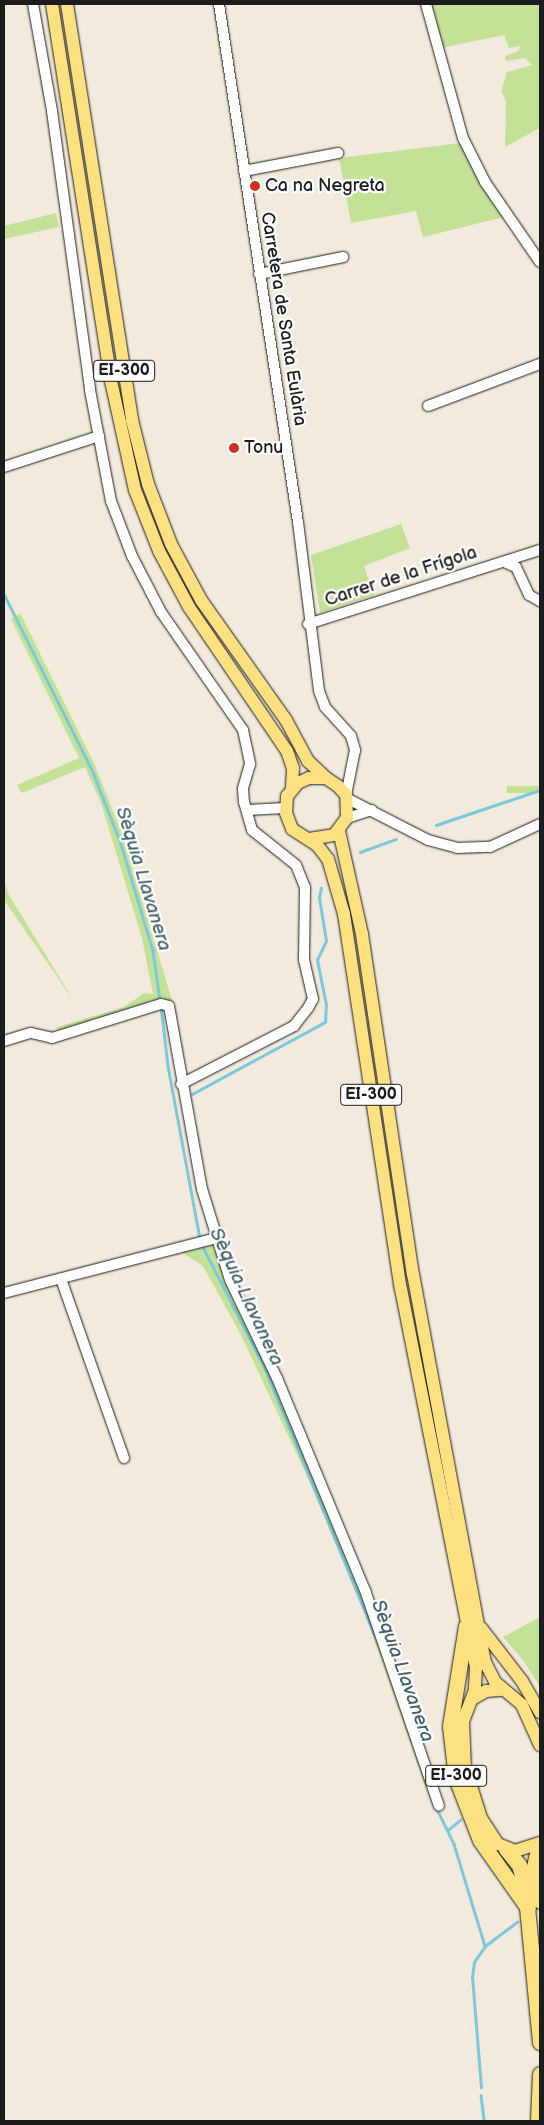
<!DOCTYPE html>
<meta charset="utf-8">
<style>
body{margin:0}
#map{position:relative;width:544px;height:2125px;overflow:hidden;background:#f2eadc;font-family:"Balsamiq Sans",sans-serif}
div>[style]{position:absolute}
[style*='--x']{left:calc(var(--x)*1px);top:calc(var(--y)*1px);width:calc(var(--w)*1px);rotate:calc(var(--a)*1deg)}
.green>*{inset:0;background:#c4e198;transform-origin:0 0}
.stream>*{height:2.5px;margin:-1.25px;padding:0 1.25px;transform-origin:1.25px;border-radius:1.25px;background:#7cc9db}
.roads{filter:drop-shadow(0 0 1px #1c1c1c) drop-shadow(0 0 1px #1c1c1c)}
.minor>*{height:10px;margin:-5px;padding:0 5px;transform-origin:5px;border-radius:5px;background:#fff}
.major>*{height:12px;margin:-6px;padding:0 6px;transform-origin:6px;border-radius:6px;background:#fde080}
.highway>*{height:15px;margin:-7.5px;padding:0 7.5px;transform-origin:7.5px;border-radius:7.5px;background:#fde080}
.dots>*{width:14px;height:14px;translate:-50% -50%;box-sizing:border-box;border:2px solid #fff;border-radius:50%}
span{translate:-50% -50%;white-space:nowrap;text-align:center;line-height:1.15;-webkit-text-stroke:4.5px #fff;paint-order:stroke}
.shield-label span{padding:1px 4px;background:#fff;border:1px solid;border-radius:4px;-webkit-text-stroke-width:0}
.shield-label{font-size:16px;color:#1c1c1c;font-weight:700}
.poi-label{font-size:18px;color:#1c1c1c}
.left{translate:0 -50%;text-align:left}
.street-label{font-size:18px;color:#1c1c1c}
.water-label{font-size:19px;color:#426168;font-style:italic}
.frame{position:absolute;inset:0;border:5px solid #1c1c1c;pointer-events:none}
</style>
<div id="map">
<div class="green">
<div style="clip-path:polygon(429px 4px,540px 4px,540px 128px,505px 147px,506px 101px,501px 91px,507px 72px,532px 65px,525px 58px,506px 61px,505px 56px,519px 51px,520px 46px,509px 48px,504px 35px,441px 48px)"></div>
<div style="clip-path:polygon(461px 143px,504px 217px,423px 237px,416px 211px,351px 223px,339px 158px)"></div>
<div style="clip-path:polygon(56px 213px,59px 227px,4px 239px,4px 226px)"></div>
<div style="clip-path:polygon(401px 524px,410px 548px,364px 566px,374px 595px,320px 613px,311px 555px)"></div>
<div style="clip-path:polygon(20px 613px,94px 763px,122px 834px,174px 1007px,164px 998px,58px 1033px,57px 1027px,124px 1007px,144px 993px,153px 994px,142px 938px,101px 803px,85px 767px,22px 793px,17px 785px,79px 758px,11px 619px)"></div>
<div style="left:540px;top:786px;width:7px;height:33px;rotate:90deg"></div>
<div style="clip-path:polygon(4px 881px,9px 895px,74px 1001px,4px 900px)"></div>
<div style="clip-path:polygon(215px 1242px,362px 1591px,401px 1703px,432px 1805px,366px 1616px,306px 1474px,241px 1335px,203px 1266px,180px 1251px)"></div>
<div style="clip-path:polygon(540px 1617px,540px 1687px,523px 1660px,503px 1637px)"></div>
</div>
<div class="stream">
<div style="--x:4;--y:594;--w:199;--a:63.4"></div>
<div style="--x:93;--y:772;--w:77;--a:68.7"></div>
<div style="--x:121;--y:844;--w:112;--a:73.3"></div>
<div style="--x:153;--y:951;--w:49;--a:81.9"></div>
<div style="--x:436;--y:825;--w:110;--a:-18.6"></div>
<div style="--x:360;--y:852;--w:38;--a:-20"></div>
<div style="--x:161;--y:1006;--w:60;--a:83.3"></div>
<div style="--x:168;--y:1066;--w:176;--a:79.5"></div>
<div style="--x:192;--y:1094;--w:151;--a:-28.4"></div>
<div style="--x:325;--y:1022;--w:17;--a:-87"></div>
<div style="--x:326;--y:1005;--w:46;--a:-101.3"></div>
<div style="--x:317;--y:960;--w:21;--a:-65"></div>
<div style="--x:326;--y:941;--w:44;--a:-99.2"></div>
<div style="--x:319;--y:898;--w:10;--a:-79"></div>
<div style="--x:202;--y:1245;--w:136;--a:62.9"></div>
<div style="--x:264;--y:1366;--w:291;--a:67.6"></div>
<div style="--x:437;--y:1809;--w:39;--a:64"></div>
<div style="--x:454;--y:1844;--w:107;--a:73.1"></div>
<div style="--x:448;--y:1830;--w:16;--a:-40"></div>
<div style="--x:481;--y:2088;--w:111;--a:-94.6"></div>
<div style="--x:472;--y:1977;--w:15;--a:-82"></div>
<div style="--x:474;--y:1962;--w:19;--a:-55"></div>
<div style="--x:485;--y:1946;--w:40;--a:-37"></div>
<div style="--x:481;--y:2095;--w:26;--a:83"></div>
</div>
<div class="roads">
<div class="minor">
<div style="--x:33;--y:4;--w:109;--a:79.9"></div>
<div style="--x:52;--y:111;--w:282;--a:82.2"></div>
<div style="--x:90;--y:390;--w:113;--a:79.3"></div>
<div style="--x:111;--y:501;--w:59;--a:69.1"></div>
<div style="--x:132;--y:556;--w:63;--a:62.6"></div>
<div style="--x:161;--y:612;--w:144;--a:55.2"></div>
<div style="--x:243;--y:730;--w:35;--a:78"></div>
<div style="--x:250;--y:764;--w:26;--a:106"></div>
<div style="--x:243;--y:789;--w:13;--a:86"></div>
<div style="--x:244;--y:802;--w:29;--a:74"></div>
<div style="--x:252;--y:830;--w:56;--a:38.5"></div>
<div style="--x:296;--y:865;--w:24;--a:68"></div>
<div style="--x:305;--y:887;--w:73;--a:90.8"></div>
<div style="--x:304;--y:960;--w:40;--a:77"></div>
<div style="--x:313;--y:999;--w:10;--a:119"></div>
<div style="--x:308;--y:1008;--w:23;--a:128"></div>
<div style="--x:294;--y:1026;--w:127;--a:152.8"></div>
<div style="--x:219;--y:4;--w:524;--a:81.33"></div>
<div style="--x:298;--y:522;--w:170;--a:82.9"></div>
<div style="--x:319;--y:691;--w:17;--a:69"></div>
<div style="--x:325;--y:707;--w:39;--a:48"></div>
<div style="--x:351;--y:736;--w:15;--a:74"></div>
<div style="--x:355;--y:750;--w:46;--a:101.3"></div>
<div style="--x:426;--y:4;--w:139;--a:74.6"></div>
<div style="--x:463;--y:138;--w:49;--a:63.4"></div>
<div style="--x:485;--y:182;--w:97;--a:55.5"></div>
<div style="--x:244;--y:171;--w:96;--a:-10.8"></div>
<div style="--x:259;--y:274;--w:86;--a:-11.4"></div>
<div style="--x:428;--y:406;--w:120;--a:-20.6"></div>
<div style="--x:4;--y:467;--w:100;--a:-18.1"></div>
<div style="--x:504;--y:562;--w:13;--a:23"></div>
<div style="--x:516;--y:567;--w:31;--a:65"></div>
<div style="--x:529;--y:595;--w:13;--a:29"></div>
<div style="--x:308;--y:624;--w:244;--a:-17.7"></div>
<div style="--x:346;--y:798;--w:92;--a:27.1"></div>
<div style="--x:428;--y:840;--w:30;--a:15"></div>
<div style="--x:457;--y:848;--w:33;--a:-2"></div>
<div style="--x:490;--y:847;--w:55;--a:-24.7"></div>
<div style="--x:247;--y:810;--w:38;--a:-3"></div>
<div style="--x:347;--y:818;--w:26;--a:-18"></div>
<div style="--x:4;--y:1041;--w:28;--a:-17"></div>
<div style="--x:31;--y:1033;--w:22;--a:13"></div>
<div style="--x:52;--y:1038;--w:114;--a:-17.3"></div>
<div style="--x:161;--y:1004;--w:8;--a:14"></div>
<div style="--x:169;--y:1006;--w:186;--a:79.8"></div>
<div style="--x:202;--y:1189;--w:95;--a:72.9"></div>
<div style="--x:230;--y:1280;--w:109;--a:64.4"></div>
<div style="--x:277;--y:1378;--w:230;--a:67.5"></div>
<div style="--x:365;--y:1590;--w:228;--a:71.1"></div>
<div style="--x:61;--y:1279;--w:190;--a:70.6"></div>
<div style="--x:4;--y:1293;--w:220;--a:-14.5"></div>
</div>
<div class="major">
<div style="--x:52;--y:4;--w:382;--a:81.1"></div>
<div style="--x:111;--y:381;--w:112;--a:77.6"></div>
<div style="--x:135;--y:490;--w:66;--a:68.5"></div>
<div style="--x:159;--y:551;--w:64;--a:61.8"></div>
<div style="--x:189;--y:607;--w:174;--a:55.8"></div>
<div style="--x:287;--y:751;--w:18;--a:71"></div>
<div style="--x:293;--y:768;--w:21;--a:93"></div>
<div style="--x:67;--y:4;--w:421;--a:81.1"></div>
<div style="--x:132;--y:420;--w:66;--a:76"></div>
<div style="--x:148;--y:484;--w:64;--a:69"></div>
<div style="--x:171;--y:544;--w:64;--a:61.8"></div>
<div style="--x:201;--y:600;--w:147;--a:54.7"></div>
<div style="--x:286;--y:720;--w:47;--a:61.8"></div>
<div style="--x:308;--y:761;--w:25;--a:43"></div>
<div style="--x:339;--y:831;--w:106;--a:77.4"></div>
<div style="--x:362;--y:934;--w:344;--a:81.5"></div>
<div style="--x:413;--y:1274;--w:395;--a:79.5"></div>
<div style="--x:485;--y:1662;--w:22;--a:63"></div>
<div style="--x:495;--y:1682;--w:35;--a:40"></div>
<div style="--x:522;--y:1705;--w:44;--a:65.8"></div>
<div style="--x:309;--y:839;--w:25;--a:-9"></div>
<div style="--x:334;--y:835;--w:21;--a:-53"></div>
<div style="--x:347;--y:818;--w:23;--a:-92"></div>
<div style="--x:346;--y:795;--w:12;--a:-132"></div>
<div style="--x:338;--y:786;--w:14;--a:-146"></div>
<div style="--x:326;--y:778;--w:17;--a:180"></div>
<div style="--x:309;--y:778;--w:12;--a:156"></div>
<div style="--x:298;--y:783;--w:17;--a:130"></div>
<div style="--x:287;--y:796;--w:17;--a:93"></div>
<div style="--x:286;--y:813;--w:17;--a:69"></div>
<div style="--x:292;--y:829;--w:30;--a:33"></div>
<div style="--x:317;--y:845;--w:18;--a:52"></div>
<div style="--x:328;--y:859;--w:57;--a:73.8"></div>
<div style="--x:344;--y:914;--w:379;--a:81.4"></div>
<div style="--x:401;--y:1289;--w:386;--a:78.8"></div>
<div style="--x:476;--y:1668;--w:22;--a:93"></div>
<div style="--x:475;--y:1690;--w:34;--a:111"></div>
<div style="--x:463;--y:1722;--w:45;--a:87.5"></div>
<div style="--x:465;--y:1767;--w:53;--a:72.6"></div>
<div style="--x:481;--y:1818;--w:31;--a:57"></div>
<div style="--x:498;--y:1844;--w:18;--a:22"></div>
<div style="--x:515;--y:1851;--w:26;--a:-18"></div>
<div style="--x:481;--y:1628;--w:67;--a:52.3"></div>
<div style="--x:522;--y:1681;--w:36;--a:60"></div>
<div style="--x:472;--y:1699;--w:16;--a:-30"></div>
<div style="--x:486;--y:1691;--w:16;--a:-4"></div>
</div>
<div class="highway">
<div style="--x:466;--y:1626;--w:101;--a:99.1"></div>
<div style="--x:450;--y:1726;--w:52;--a:83.4"></div>
<div style="--x:456;--y:1778;--w:66;--a:68.8"></div>
<div style="--x:480;--y:1840;--w:83;--a:54.8"></div>
<div style="--x:539;--y:1845;--w:23;--a:103"></div>
<div style="--x:534;--y:1867;--w:34;--a:80"></div>
<div style="--x:506;--y:1849;--w:21;--a:51"></div>
<div style="--x:519;--y:1865;--w:22;--a:74"></div>
<div style="--x:525;--y:1886;--w:157;--a:84.5"></div>
<div style="--x:538;--y:2121;--w:47;--a:-87.6"></div>
</div>
</div>
<div class="dots">
<div style="left:255px;top:186px;background:#c8321e"></div>
<div style="left:234px;top:448px;background:#c8321e"></div>
</div>
<div class="shield-label">
<span style="left:124px;top:371px">EI-300</span>
<span style="left:371px;top:1095px">EI-300</span>
<span style="left:456px;top:1776px">EI-300</span>
</div>
<div class="poi-label">
<span class="left" style="left:265px;top:186px">Ca na Negreta</span>
<span class="left" style="left:244px;top:448px">Tonu</span>
</div>
<div class="street-label">
<span style="left:283px;top:319px;rotate:81deg">Carretera de Santa Eulària</span>
<span style="left:401px;top:577px;rotate:-18deg">Carrer de la Frígola</span>
</div>
<div class="water-label">
<span style="left:143px;top:879px;rotate:73deg">Sèquia Llavanera</span>
<span style="left:246px;top:1297px;rotate:65deg">Sèquia Llavanera</span>
<span style="left:402px;top:1671px;rotate:70deg">Sèquia Llavanera</span>
</div>
<div class="frame"></div>
</div>
